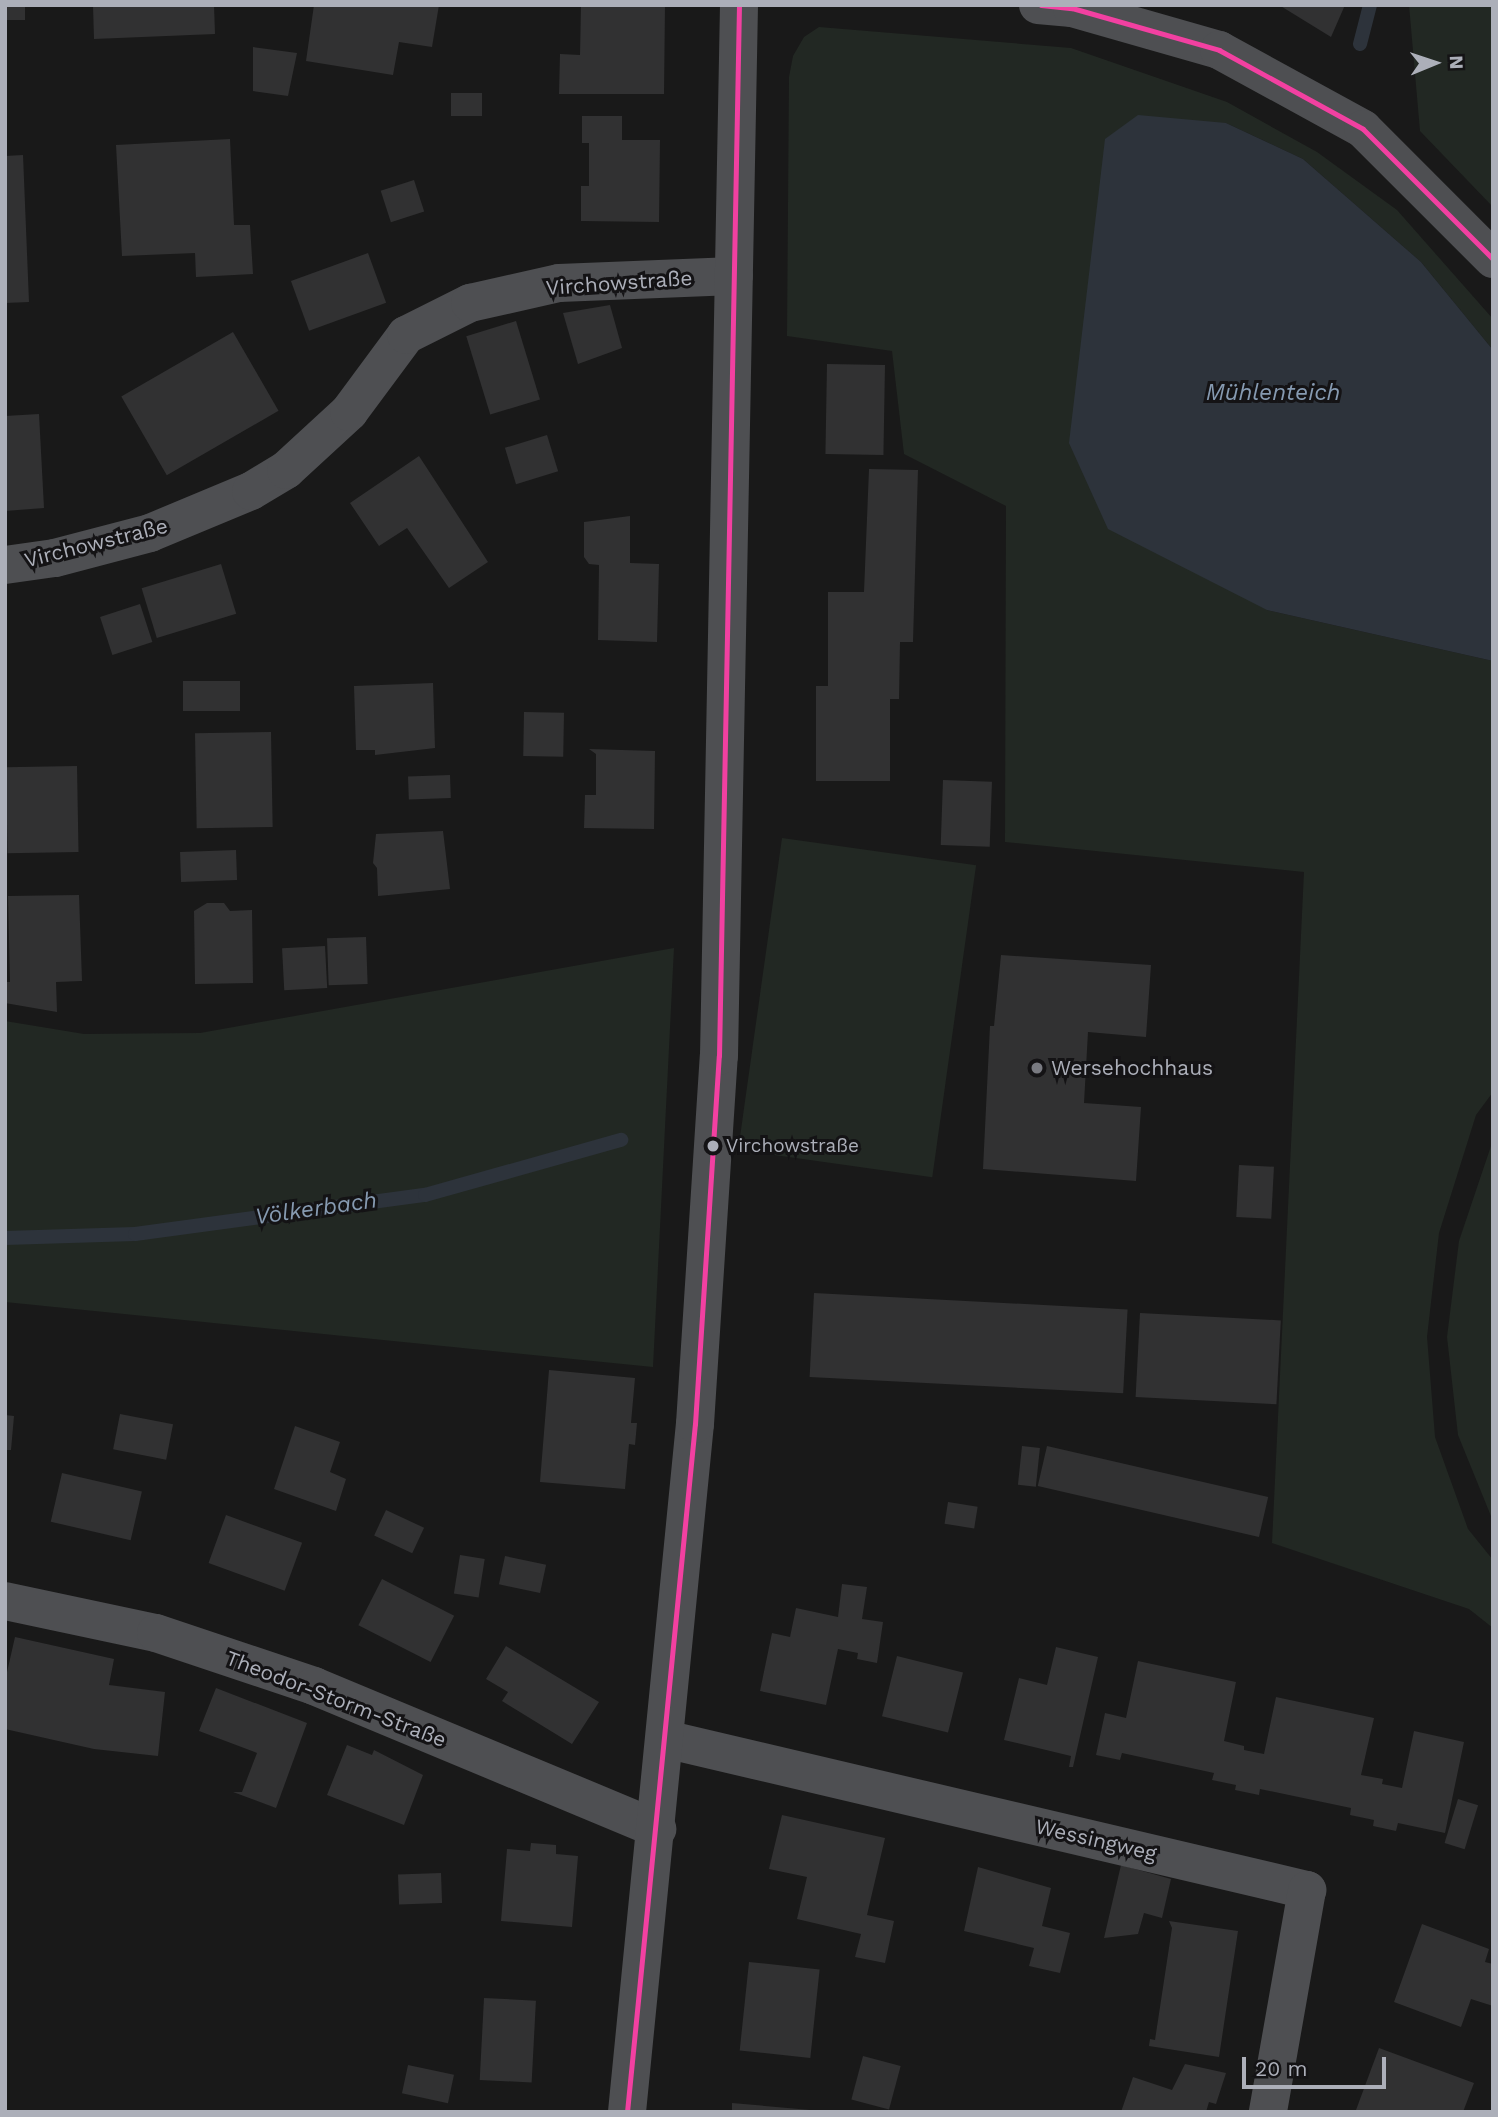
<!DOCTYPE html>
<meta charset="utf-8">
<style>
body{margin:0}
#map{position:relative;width:1498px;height:2117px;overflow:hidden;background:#191919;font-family:"Work Sans",sans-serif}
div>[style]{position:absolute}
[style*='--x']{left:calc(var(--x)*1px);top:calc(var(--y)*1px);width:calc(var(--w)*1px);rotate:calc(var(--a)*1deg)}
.green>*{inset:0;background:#222823;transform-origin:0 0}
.water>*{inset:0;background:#2d333b}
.stream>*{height:14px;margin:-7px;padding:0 7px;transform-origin:7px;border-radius:7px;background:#2d333b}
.building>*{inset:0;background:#313132;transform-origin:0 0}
.street>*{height:38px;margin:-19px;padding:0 19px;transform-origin:19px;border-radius:19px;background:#4e4f52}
.bus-1>*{height:5px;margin:-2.5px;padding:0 2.5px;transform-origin:2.5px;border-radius:2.5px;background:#f240a1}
.dots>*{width:19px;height:19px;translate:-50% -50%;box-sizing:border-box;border:4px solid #141315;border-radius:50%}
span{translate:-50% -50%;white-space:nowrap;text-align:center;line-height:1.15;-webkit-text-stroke:6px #141315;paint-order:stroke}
.bus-label{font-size:19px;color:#acafb9}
.left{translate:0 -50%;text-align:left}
.street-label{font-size:21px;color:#acafb9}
.poi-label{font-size:21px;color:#acafb9}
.water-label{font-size:23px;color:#869ab1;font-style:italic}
.frame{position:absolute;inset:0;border:7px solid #acafb9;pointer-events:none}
.north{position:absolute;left:1400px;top:28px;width:70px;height:70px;-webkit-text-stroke:5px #141315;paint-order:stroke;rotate:88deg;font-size:19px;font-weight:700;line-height:28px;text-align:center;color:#acafb9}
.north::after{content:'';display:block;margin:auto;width:24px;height:32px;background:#acafb9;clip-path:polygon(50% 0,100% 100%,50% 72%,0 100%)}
.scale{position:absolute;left:1242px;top:2057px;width:144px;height:32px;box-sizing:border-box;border:4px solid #acafb9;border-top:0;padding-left:9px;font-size:21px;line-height:24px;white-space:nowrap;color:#acafb9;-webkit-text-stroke:5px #141315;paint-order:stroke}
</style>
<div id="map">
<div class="green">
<div style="clip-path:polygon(1409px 5px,1493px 5px,1493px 207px,1420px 131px)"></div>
<div style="clip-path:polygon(819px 27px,1071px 48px,1227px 102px,1317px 152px,1397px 210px,1493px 319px,1493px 350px,1421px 262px,1303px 159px,1226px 123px,1267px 610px,1493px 661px,1493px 1092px,1476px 1115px,1439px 1233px,1427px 1337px,1435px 1437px,1468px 1529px,1493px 1560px,1493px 1628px,1469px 1609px,1272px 1543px,1304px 872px,1005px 842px,1006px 506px,904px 454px,892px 351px,787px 336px,789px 77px,793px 56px,804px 37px)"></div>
<div style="left:782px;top:838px;width:196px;height:315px;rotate:8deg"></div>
<div style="clip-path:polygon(674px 948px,653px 1367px,5px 1302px,5px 1021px,84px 1034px,200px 1033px)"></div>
<div style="clip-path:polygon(1493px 1140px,1493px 1521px,1458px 1435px,1447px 1337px,1459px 1241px)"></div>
</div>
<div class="water">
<div style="clip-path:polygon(1138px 115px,1226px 123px,1303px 159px,1421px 262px,1493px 350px,1493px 661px,1267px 610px,1108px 529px,1069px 443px,1105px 139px)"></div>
</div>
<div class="stream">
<div style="--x:1360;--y:44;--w:40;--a:-75.6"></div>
<div style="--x:5;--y:1238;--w:130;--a:-1.8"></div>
<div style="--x:135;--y:1234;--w:293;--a:-7.7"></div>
<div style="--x:425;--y:1195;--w:204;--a:-15.7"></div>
</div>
<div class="building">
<div style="left:5px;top:5px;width:20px;height:15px"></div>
<div style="clip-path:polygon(93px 5px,214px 5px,215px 34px,94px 39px)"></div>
<div style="clip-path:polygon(314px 5px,439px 5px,432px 47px,399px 42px,393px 75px,306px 61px)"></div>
<div style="clip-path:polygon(581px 5px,665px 5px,664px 94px,559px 94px,560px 54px,580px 55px)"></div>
<div style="clip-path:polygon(1279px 5px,1345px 5px,1331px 37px)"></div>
<div style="clip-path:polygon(253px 47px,297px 53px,288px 96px,253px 91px)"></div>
<div style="left:482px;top:93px;width:23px;height:31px;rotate:90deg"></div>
<div style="clip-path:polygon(582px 116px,622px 116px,622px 140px,660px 140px,659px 222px,581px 221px,581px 186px,589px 186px,589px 143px,582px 143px)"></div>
<div style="clip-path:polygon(230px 139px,234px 225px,250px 225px,253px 274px,196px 277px,195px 253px,122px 256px,116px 145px)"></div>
<div style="clip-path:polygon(23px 155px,29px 302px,5px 303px,5px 156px)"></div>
<div style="left:414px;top:180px;width:33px;height:35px;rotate:72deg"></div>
<div style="left:368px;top:253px;width:53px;height:82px;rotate:70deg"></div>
<div style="clip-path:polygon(610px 305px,622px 348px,578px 364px,563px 313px)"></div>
<div style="left:516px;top:321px;width:82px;height:52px;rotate:73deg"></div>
<div style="left:233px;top:332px;width:91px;height:129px;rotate:60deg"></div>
<div style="left:827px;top:364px;width:58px;height:90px;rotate:1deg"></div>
<div style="clip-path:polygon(39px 414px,44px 508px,5px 511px,5px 416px)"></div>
<div style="left:547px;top:435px;width:38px;height:44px;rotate:73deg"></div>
<div style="clip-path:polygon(419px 456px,488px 562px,449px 588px,407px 528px,379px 546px,350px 503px)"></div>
<div style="clip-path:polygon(869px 469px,918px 470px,913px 642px,900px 642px,899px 699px,890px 699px,890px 781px,816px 781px,816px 686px,828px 686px,828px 592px,864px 592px)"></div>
<div style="clip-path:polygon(630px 516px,630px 563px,659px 564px,657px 642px,598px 640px,599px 565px,589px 564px,584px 557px,584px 522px)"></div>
<div style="left:221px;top:564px;width:52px;height:83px;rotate:73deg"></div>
<div style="left:140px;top:604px;width:40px;height:42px;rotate:72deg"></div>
<div style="left:240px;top:681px;width:30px;height:57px;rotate:90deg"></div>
<div style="clip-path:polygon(433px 683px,435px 748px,375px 755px,375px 750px,356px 750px,354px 686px)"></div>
<div style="left:524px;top:712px;width:40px;height:44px;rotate:1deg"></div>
<div style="left:271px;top:732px;width:95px;height:76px;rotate:89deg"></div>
<div style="clip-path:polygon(589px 749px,655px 751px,654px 829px,584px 828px,585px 795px,596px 795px,596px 754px)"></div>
<div style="left:77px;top:766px;width:86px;height:71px;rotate:89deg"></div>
<div style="left:450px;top:775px;width:23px;height:42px;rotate:88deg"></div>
<div style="left:943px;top:780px;width:49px;height:65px;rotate:2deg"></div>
<div style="clip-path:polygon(443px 831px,450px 889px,378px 896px,377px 868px,373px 863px,376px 834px)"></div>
<div style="left:236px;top:850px;width:30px;height:56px;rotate:88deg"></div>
<div style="clip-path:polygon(79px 895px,82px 981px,56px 982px,57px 1012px,5px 1003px,5px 982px,10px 982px,8px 896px)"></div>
<div style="clip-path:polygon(207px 903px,224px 903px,230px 911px,252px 910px,253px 983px,195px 984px,194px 911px)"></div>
<div style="left:366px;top:937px;width:47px;height:39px;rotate:88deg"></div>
<div style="left:325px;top:946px;width:42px;height:43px;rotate:87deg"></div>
<div style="clip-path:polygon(1001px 955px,1151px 965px,1146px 1037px,1088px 1032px,1084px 1103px,1141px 1107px,1136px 1181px,983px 1169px,990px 1026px,994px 1026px)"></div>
<div style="left:1239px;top:1165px;width:35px;height:52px;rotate:3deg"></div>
<div style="left:814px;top:1293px;width:314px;height:84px;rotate:3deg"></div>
<div style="left:1140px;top:1313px;width:141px;height:84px;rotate:3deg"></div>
<div style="clip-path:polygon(549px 1370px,635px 1378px,631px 1423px,637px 1423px,635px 1445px,629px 1444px,625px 1489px,540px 1482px)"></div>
<div style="left:120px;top:1414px;width:54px;height:36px;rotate:11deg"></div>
<div style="clip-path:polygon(5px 1415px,14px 1416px,11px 1450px,5px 1450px)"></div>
<div style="clip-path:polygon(295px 1426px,340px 1442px,330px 1472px,346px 1479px,336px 1511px,274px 1489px)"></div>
<div style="left:1022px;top:1446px;width:18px;height:39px;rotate:6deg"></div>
<div style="left:1047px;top:1446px;width:227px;height:41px;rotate:13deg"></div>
<div style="left:62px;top:1473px;width:82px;height:50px;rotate:13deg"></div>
<div style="left:948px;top:1502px;width:30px;height:22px;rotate:9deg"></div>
<div style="left:386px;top:1510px;width:42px;height:28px;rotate:25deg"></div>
<div style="left:226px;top:1515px;width:81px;height:51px;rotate:20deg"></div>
<div style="left:460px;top:1555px;width:25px;height:39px;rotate:9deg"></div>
<div style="left:505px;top:1556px;width:42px;height:29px;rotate:12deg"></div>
<div style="left:382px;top:1579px;width:81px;height:52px;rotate:27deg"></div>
<div style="clip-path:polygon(842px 1584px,867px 1587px,862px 1619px,883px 1622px,877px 1663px,857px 1659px,858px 1653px,838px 1649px,826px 1705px,760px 1691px,772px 1633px,790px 1637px,796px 1608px,838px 1617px)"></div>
<div style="clip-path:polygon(15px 1637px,114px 1659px,109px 1685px,165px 1692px,158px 1756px,94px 1749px,5px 1729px,5px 1681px)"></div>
<div style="clip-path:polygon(506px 1646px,599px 1702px,572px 1744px,502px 1701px,508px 1692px,486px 1679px)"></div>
<div style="clip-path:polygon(1056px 1647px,1098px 1657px,1073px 1767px,1069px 1767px,1071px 1756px,1004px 1740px,1019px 1678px,1047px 1685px)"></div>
<div style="left:897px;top:1656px;width:68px;height:62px;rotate:14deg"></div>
<div style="clip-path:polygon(1138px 1661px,1236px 1682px,1224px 1741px,1244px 1746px,1244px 1750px,1264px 1754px,1276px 1697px,1374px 1718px,1361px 1775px,1383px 1779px,1382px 1784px,1402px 1788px,1414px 1731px,1464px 1742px,1445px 1833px,1398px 1823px,1396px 1831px,1373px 1826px,1374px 1820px,1350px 1815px,1351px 1808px,1260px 1789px,1259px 1795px,1235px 1790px,1236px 1785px,1212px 1780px,1214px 1773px,1122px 1753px,1120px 1760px,1096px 1755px,1105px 1713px,1126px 1718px)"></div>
<div style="clip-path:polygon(216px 1688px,307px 1723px,276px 1808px,233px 1792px,242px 1792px,257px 1753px,199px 1731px)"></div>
<div style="clip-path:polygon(347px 1745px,372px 1755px,374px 1750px,423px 1775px,404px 1825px,327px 1795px)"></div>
<div style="left:1458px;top:1799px;width:21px;height:46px;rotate:17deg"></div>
<div style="clip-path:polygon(782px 1815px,885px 1838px,867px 1915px,894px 1921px,885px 1963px,855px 1957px,861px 1934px,797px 1919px,807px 1877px,769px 1869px)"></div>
<div style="clip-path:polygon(531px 1843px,556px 1845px,556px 1854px,578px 1856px,572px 1927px,501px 1921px,507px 1849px,530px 1851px)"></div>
<div style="clip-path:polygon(1121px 1865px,1171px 1879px,1162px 1918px,1144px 1913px,1138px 1934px,1104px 1938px)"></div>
<div style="clip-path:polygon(978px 1867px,1051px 1888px,1042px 1926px,1070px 1933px,1060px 1973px,1029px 1966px,1034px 1948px,964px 1931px)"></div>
<div style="left:441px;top:1873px;width:30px;height:43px;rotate:88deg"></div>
<div style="clip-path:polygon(1169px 1921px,1238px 1931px,1219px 2057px,1149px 2046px,1150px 2039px,1155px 2040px,1172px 1928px)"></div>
<div style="clip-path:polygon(1422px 1924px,1489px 1949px,1485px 1962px,1493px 1964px,1493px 2006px,1471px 1999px,1461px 2027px,1394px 2002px)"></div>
<div style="left:749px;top:1962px;width:71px;height:89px;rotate:6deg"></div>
<div style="left:484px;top:1998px;width:52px;height:82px;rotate:3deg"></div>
<div style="clip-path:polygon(1379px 2048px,1474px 2083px,1463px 2112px,1356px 2110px)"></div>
<div style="left:863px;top:2056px;width:39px;height:45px;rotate:15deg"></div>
<div style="clip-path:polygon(1185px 2064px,1226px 2073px,1216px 2104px,1209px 2102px,1206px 2112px,1121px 2112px,1133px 2077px,1172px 2090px)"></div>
<div style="left:408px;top:2065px;width:47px;height:29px;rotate:12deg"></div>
<div style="clip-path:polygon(732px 2103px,810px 2110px,810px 2112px,732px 2112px)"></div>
</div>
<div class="street">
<div style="--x:1038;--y:5;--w:34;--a:5"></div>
<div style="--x:1072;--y:8;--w:153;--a:15.9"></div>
<div style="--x:1219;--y:50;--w:164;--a:28.7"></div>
<div style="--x:1363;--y:129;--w:184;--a:45"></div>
<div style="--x:5;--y:565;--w:50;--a:-8"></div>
<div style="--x:55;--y:558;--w:98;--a:-14.7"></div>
<div style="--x:150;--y:533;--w:109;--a:-22.6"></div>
<div style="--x:251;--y:491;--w:41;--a:-31"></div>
<div style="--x:286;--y:470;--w:86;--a:-42.6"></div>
<div style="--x:349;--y:412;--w:96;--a:-53.5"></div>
<div style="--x:406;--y:335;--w:72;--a:-26.6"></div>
<div style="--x:470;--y:303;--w:91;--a:-12.7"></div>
<div style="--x:559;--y:283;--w:175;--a:-2.3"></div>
<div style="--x:5;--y:1601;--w:154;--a:12"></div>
<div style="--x:156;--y:1633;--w:167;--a:18.5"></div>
<div style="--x:314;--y:1686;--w:372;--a:22.6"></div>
<div style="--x:665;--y:1739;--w:660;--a:13.24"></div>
<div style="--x:1307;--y:1890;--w:225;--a:100"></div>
<div style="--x:627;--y:2112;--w:691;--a:-84.36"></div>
<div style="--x:695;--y:1424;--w:369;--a:-86.3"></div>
<div style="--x:719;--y:1056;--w:1051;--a:-88.91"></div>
</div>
<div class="bus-1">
<div style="--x:1041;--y:5;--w:31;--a:6"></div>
<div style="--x:1072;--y:8;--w:153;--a:15.9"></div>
<div style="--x:1219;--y:50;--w:164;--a:28.7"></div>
<div style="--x:1363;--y:129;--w:184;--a:45"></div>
<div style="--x:627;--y:2112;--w:691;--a:-84.36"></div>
<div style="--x:695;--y:1424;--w:369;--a:-86.3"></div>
<div style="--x:719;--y:1056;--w:1051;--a:-88.91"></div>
</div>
<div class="dots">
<div style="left:1037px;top:1068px;background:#797a81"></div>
<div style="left:713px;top:1146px;background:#acafb9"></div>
</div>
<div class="bus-label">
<span class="left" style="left:726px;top:1146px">Virchowstraße</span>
</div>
<div class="street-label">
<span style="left:619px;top:283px;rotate:-4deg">Virchowstraße</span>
<span style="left:96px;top:543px;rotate:-14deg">Virchowstraße</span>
<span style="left:336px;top:1699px;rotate:21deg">Theodor-Storm-Straße</span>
<span style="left:1096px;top:1840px;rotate:13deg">Wessingweg</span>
</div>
<div class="poi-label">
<span class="left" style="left:1051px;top:1068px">Wersehochhaus</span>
</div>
<div class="water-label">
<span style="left:1273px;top:393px">Mühlenteich</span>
<span style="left:316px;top:1209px;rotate:-8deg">Völkerbach</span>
</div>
<div class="frame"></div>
<div class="north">N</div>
<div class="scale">20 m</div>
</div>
